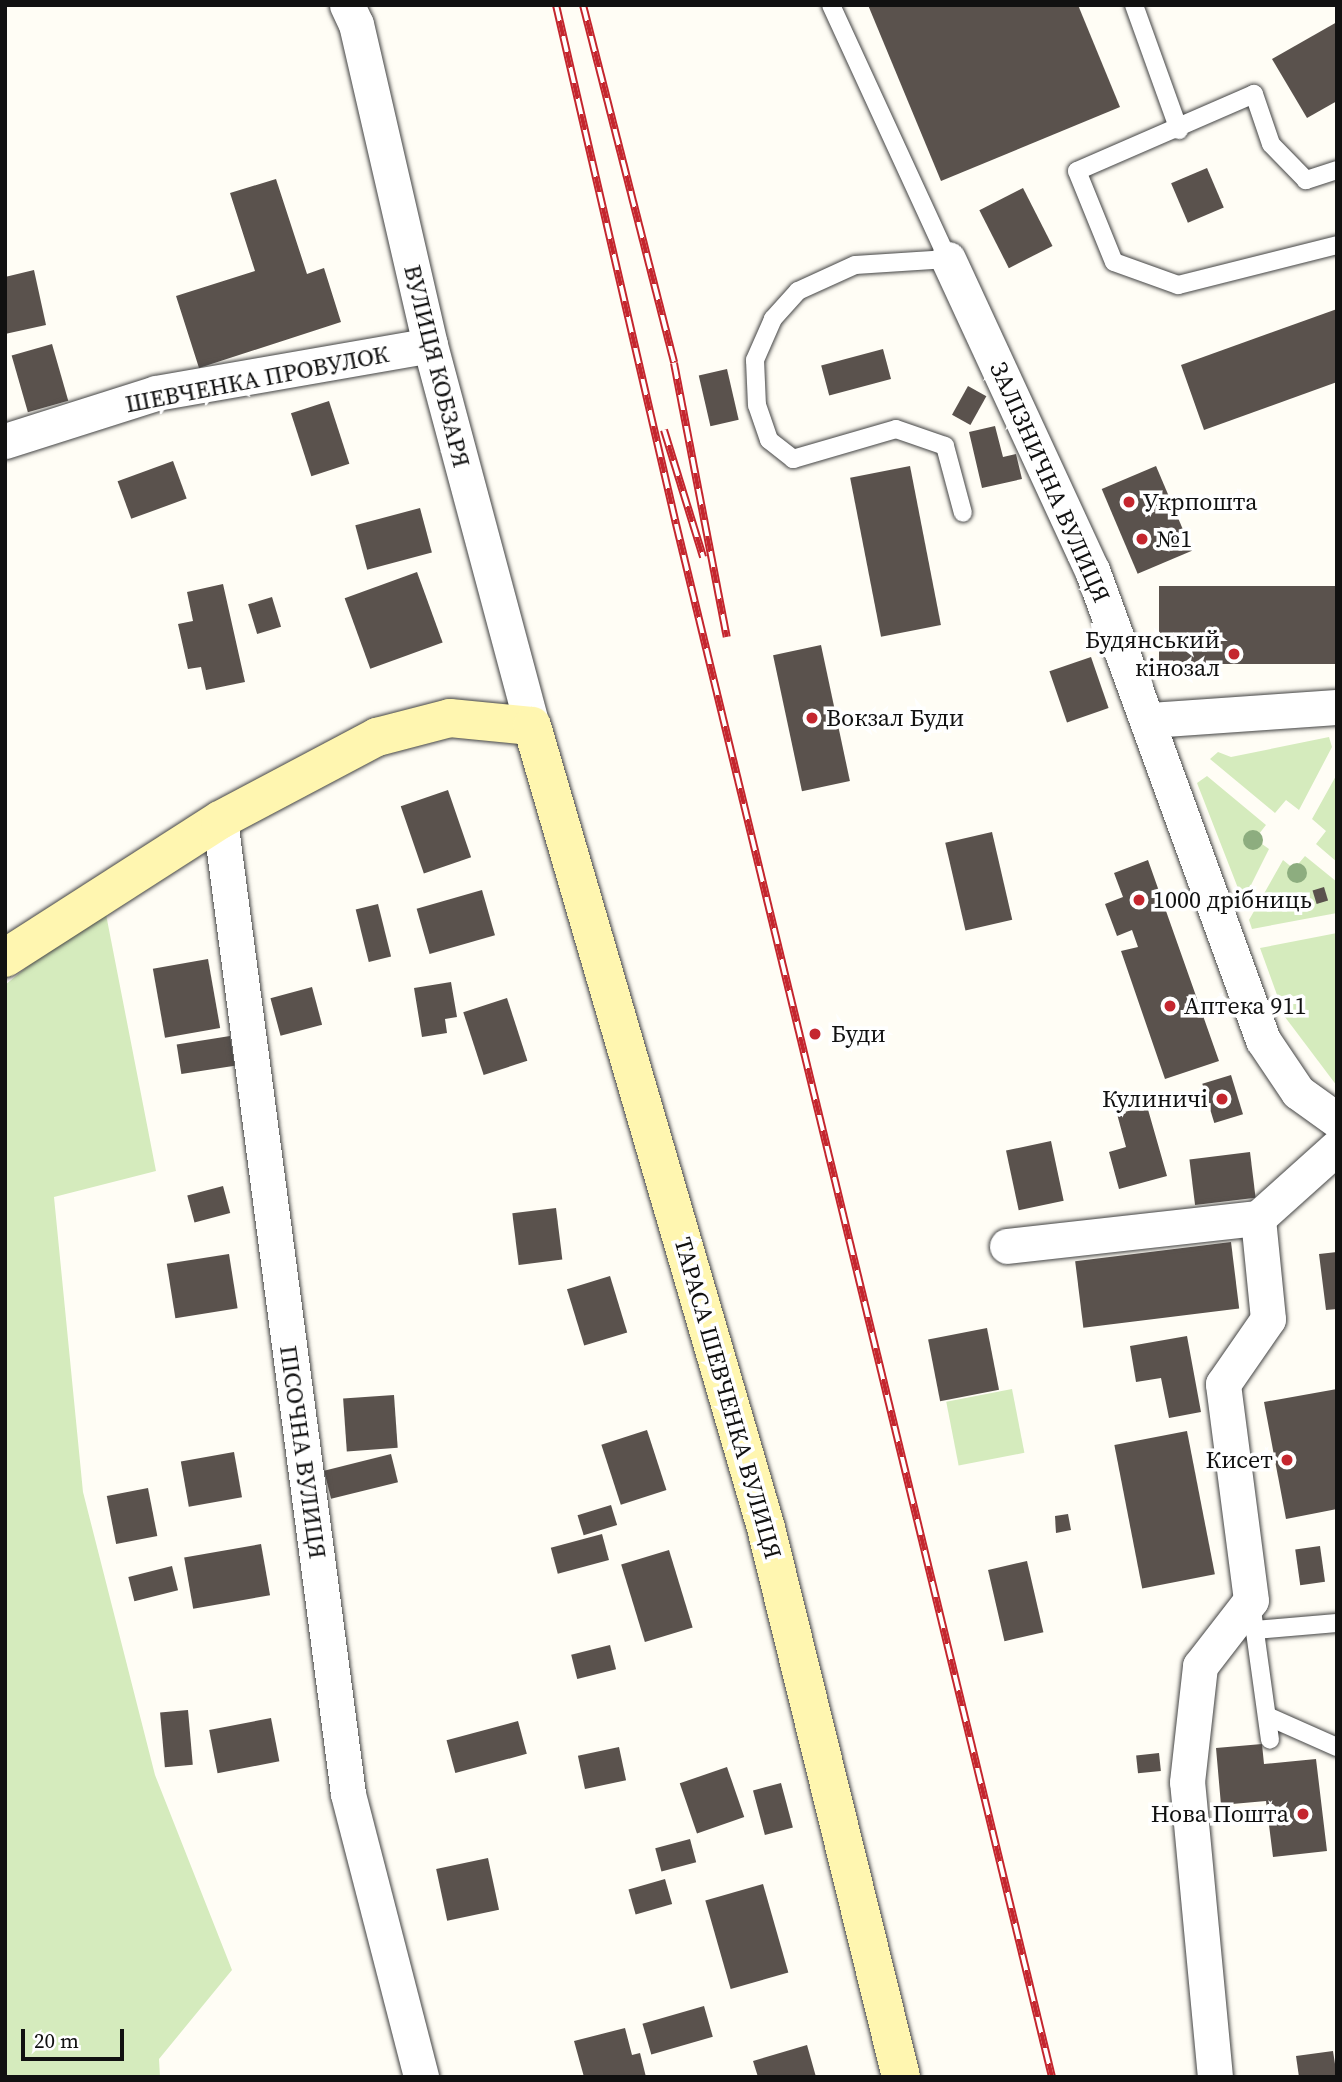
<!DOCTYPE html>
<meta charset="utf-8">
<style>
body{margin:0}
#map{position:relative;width:1342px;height:2082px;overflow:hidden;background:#fffdf5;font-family:"Source Serif 4",serif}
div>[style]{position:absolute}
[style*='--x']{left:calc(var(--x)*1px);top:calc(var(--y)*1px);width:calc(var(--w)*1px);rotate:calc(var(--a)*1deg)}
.green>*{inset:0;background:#d5ebbd;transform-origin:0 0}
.building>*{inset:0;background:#5a524d;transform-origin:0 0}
.roads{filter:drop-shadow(0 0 2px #444) drop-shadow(0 0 2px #444)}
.lane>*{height:18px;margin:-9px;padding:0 9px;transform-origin:9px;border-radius:9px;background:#fff}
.street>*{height:35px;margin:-17.5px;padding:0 17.5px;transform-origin:17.5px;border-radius:17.5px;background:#fff}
.secondary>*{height:38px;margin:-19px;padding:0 19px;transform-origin:19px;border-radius:19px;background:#fff6b0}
.rail>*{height:8px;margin-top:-4px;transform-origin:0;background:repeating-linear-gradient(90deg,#fff 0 16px,#c4262e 0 32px);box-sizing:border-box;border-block:2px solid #c4262e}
.trees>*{width:20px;height:20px;margin:-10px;border-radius:50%;background:#8dad7f}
.dots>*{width:19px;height:19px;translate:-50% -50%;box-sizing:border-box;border:4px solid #fff;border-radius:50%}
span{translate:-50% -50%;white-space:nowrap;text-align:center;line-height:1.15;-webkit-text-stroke:7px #fff;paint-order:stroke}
.street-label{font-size:24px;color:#111}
.poi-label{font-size:24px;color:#111}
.left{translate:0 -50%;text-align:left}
.right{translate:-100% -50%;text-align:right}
.frame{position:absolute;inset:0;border:7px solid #111;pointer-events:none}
.scale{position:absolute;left:21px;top:2029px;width:103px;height:32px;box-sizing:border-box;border:4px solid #111;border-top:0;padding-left:9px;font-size:21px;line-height:24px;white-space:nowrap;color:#111;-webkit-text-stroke:5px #fff;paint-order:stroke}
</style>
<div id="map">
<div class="green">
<div style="clip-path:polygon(1329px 737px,1332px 747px,1299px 810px,1286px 800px,1275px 813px,1210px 759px,1218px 752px,1231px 757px)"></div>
<div style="clip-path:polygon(1337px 774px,1337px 862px,1316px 844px,1326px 831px,1312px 819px)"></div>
<div style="clip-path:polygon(1207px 776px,1266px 825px,1255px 839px,1269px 849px,1243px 901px,1197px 783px)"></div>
<div style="clip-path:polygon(1305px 856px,1337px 882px,1337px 913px,1252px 929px,1249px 920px,1283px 860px,1294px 869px)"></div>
<div style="clip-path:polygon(104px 904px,156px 1171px,54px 1197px,83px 1492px,155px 1775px,232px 1970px,159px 2059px,160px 2077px,5px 2077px,5px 985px)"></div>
<div style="clip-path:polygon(1337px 933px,1337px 1086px,1285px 1017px,1260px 948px)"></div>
<div style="left:1012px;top:1389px;width:65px;height:67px;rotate:79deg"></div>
</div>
<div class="building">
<div style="clip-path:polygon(868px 5px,1078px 5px,1120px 107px,941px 181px)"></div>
<div style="clip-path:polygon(1337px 22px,1337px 101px,1307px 118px,1272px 59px)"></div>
<div style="left:1207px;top:168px;width:43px;height:39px;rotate:67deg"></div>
<div style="clip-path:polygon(276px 179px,307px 274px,324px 268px,341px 322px,199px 368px,176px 296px,255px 271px,230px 193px)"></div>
<div style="left:1023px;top:188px;width:65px;height:49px;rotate:63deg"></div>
<div style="clip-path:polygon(34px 270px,46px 325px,5px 334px,5px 277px)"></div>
<div style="clip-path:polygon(1337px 309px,1337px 382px,1204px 430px,1181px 365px)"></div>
<div style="left:52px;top:344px;width:59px;height:42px;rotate:74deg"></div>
<div style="left:883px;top:349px;width:31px;height:64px;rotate:75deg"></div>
<div style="left:727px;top:369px;width:52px;height:29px;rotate:77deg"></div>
<div style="left:968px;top:386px;width:21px;height:33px;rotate:29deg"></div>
<div style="left:329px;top:401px;width:66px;height:40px;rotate:72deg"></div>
<div style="clip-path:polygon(995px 426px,1003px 457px,1016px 454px,1022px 479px,982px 488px,969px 432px)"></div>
<div style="left:173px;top:461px;width:40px;height:59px;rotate:70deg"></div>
<div style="left:910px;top:466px;width:162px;height:61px;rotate:79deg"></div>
<div style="left:1156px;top:466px;width:92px;height:59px;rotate:67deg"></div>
<div style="left:420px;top:508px;width:46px;height:67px;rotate:75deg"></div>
<div style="left:417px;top:572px;width:75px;height:77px;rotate:70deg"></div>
<div style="clip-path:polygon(223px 584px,245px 682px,206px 690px,201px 667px,188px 669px,178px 624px,193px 621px,187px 592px)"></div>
<div style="left:1337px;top:586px;width:78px;height:178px;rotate:90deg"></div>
<div style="left:272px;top:597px;width:31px;height:25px;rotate:73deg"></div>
<div style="left:821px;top:645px;width:139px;height:49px;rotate:78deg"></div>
<div style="left:1091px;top:657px;width:54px;height:44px;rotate:71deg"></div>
<div style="left:448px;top:790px;width:71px;height:50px;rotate:71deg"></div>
<div style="left:992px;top:832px;width:90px;height:48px;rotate:77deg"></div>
<div style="clip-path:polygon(1148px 860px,1219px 1061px,1165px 1079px,1121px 951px,1138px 947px,1132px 930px,1117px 936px,1105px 904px,1123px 897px,1114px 873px)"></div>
<div style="left:1324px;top:887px;width:14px;height:12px;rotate:73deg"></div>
<div style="left:482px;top:890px;width:47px;height:68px;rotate:74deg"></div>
<div style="left:378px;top:904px;width:54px;height:23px;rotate:76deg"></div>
<div style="left:208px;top:959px;width:70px;height:56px;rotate:80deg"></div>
<div style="clip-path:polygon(451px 982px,457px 1017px,445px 1019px,447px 1033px,422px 1037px,414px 988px)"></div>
<div style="left:312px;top:987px;width:39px;height:43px;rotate:75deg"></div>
<div style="left:507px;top:998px;width:66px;height:46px;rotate:72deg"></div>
<div style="left:230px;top:1036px;width:30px;height:54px;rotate:81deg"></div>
<div style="left:1231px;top:1075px;width:41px;height:30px;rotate:73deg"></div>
<div style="clip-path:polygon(1147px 1106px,1167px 1176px,1119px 1189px,1109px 1152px,1126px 1147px,1117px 1114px)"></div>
<div style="left:1051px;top:1141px;width:61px;height:46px;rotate:78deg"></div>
<div style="left:1250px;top:1152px;width:46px;height:61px;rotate:83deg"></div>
<div style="left:223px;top:1186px;width:28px;height:37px;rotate:75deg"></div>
<div style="left:556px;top:1208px;width:52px;height:44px;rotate:83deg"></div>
<div style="left:1231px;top:1242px;width:67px;height:157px;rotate:83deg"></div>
<div style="clip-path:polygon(1337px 1252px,1337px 1309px,1326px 1310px,1319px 1254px)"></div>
<div style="left:229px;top:1254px;width:55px;height:63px;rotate:81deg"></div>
<div style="left:610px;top:1276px;width:59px;height:45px;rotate:73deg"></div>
<div style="left:987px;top:1328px;width:63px;height:60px;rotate:79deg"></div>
<div style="clip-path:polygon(1187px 1336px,1201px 1412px,1169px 1418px,1161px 1378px,1136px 1382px,1130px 1346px)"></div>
<div style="clip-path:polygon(1337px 1389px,1337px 1509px,1286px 1519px,1264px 1402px)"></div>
<div style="left:394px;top:1395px;width:53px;height:51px;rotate:86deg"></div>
<div style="left:647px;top:1430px;width:63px;height:48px;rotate:72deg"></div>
<div style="left:1187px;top:1431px;width:146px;height:74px;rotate:79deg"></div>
<div style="left:234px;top:1452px;width:46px;height:54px;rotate:80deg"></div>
<div style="left:391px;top:1454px;width:29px;height:69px;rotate:76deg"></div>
<div style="left:148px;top:1488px;width:49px;height:42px;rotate:79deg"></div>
<div style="left:611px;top:1505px;width:21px;height:35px;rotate:73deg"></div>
<div style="clip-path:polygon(1068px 1514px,1071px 1530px,1056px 1533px,1055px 1516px)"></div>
<div style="left:602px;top:1534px;width:27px;height:53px;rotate:75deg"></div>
<div style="left:261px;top:1544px;width:52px;height:78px;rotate:80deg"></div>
<div style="left:1320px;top:1546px;width:36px;height:25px;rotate:82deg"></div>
<div style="left:669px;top:1550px;width:81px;height:50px;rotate:73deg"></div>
<div style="left:1027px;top:1561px;width:73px;height:40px;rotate:77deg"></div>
<div style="left:172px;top:1566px;width:25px;height:45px;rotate:76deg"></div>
<div style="left:610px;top:1645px;width:25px;height:40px;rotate:76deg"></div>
<div style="left:188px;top:1710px;width:55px;height:28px;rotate:85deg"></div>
<div style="left:271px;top:1718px;width:44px;height:63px;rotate:79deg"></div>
<div style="left:518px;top:1721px;width:34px;height:74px;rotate:75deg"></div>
<div style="clip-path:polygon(1262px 1744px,1264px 1764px,1316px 1759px,1327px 1851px,1273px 1857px,1266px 1801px,1221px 1805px,1216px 1748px)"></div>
<div style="left:619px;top:1747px;width:34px;height:42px;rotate:78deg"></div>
<div style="left:1159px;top:1753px;width:18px;height:23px;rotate:84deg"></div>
<div style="left:727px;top:1767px;width:53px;height:50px;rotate:71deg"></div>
<div style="left:781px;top:1783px;width:46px;height:29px;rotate:75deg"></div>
<div style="left:690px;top:1839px;width:24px;height:36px;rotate:75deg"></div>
<div style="left:488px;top:1858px;width:53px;height:53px;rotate:78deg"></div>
<div style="left:665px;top:1879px;width:26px;height:38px;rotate:74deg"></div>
<div style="left:763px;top:1884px;width:92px;height:60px;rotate:74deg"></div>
<div style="left:704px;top:2006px;width:32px;height:64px;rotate:74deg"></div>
<div style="clip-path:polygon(625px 2028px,632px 2055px,640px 2053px,646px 2077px,584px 2077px,574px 2041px)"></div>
<div style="clip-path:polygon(807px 2045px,816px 2077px,758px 2077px,753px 2061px)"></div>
<div style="clip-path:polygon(1333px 2051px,1337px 2077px,1299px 2077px,1296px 2056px)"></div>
</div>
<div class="roads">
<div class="lane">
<div style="--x:831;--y:5;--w:280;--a:65.3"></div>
<div style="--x:948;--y:259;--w:93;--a:176.3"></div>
<div style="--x:855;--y:265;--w:63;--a:155.5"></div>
<div style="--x:798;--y:291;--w:38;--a:132"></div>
<div style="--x:773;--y:319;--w:45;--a:113.7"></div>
<div style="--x:755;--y:360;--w:45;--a:87.5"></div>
<div style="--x:757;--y:405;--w:37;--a:71"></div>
<div style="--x:769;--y:440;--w:31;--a:38"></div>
<div style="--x:793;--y:459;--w:107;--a:-16.2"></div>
<div style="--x:896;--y:429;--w:52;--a:19.1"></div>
<div style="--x:945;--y:446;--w:69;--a:75"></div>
<div style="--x:1134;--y:5;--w:133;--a:70.2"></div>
<div style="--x:1337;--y:170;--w:33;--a:162"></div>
<div style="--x:1306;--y:180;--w:50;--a:-134.2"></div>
<div style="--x:1271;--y:144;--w:53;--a:-108.8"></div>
<div style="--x:1254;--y:94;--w:193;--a:156.5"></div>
<div style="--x:1077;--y:171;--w:98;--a:67.9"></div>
<div style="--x:1114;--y:262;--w:68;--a:19.8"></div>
<div style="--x:1178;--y:285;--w:164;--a:-14.1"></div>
<div style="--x:1251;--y:1603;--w:138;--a:82.1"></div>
<div style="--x:1255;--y:1630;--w:82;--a:-4.9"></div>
<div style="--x:1267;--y:1716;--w:77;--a:23.9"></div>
</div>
<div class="street">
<div style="--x:347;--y:5;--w:21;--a:65"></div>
<div style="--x:356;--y:24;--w:329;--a:77"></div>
<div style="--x:430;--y:345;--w:394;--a:75"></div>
<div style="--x:948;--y:259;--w:343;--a:65.2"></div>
<div style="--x:1092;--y:570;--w:500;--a:70.01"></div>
<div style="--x:1263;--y:1040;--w:63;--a:56.1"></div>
<div style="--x:1298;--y:1092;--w:48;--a:35.7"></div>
<div style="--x:5;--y:441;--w:158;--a:-17.6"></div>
<div style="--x:156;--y:393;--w:278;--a:-9.9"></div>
<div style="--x:1150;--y:720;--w:187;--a:-4"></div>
<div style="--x:220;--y:820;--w:982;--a:82.51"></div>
<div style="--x:348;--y:1794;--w:292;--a:75.5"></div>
<div style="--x:1007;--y:1246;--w:253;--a:-6.4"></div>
<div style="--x:1215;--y:2077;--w:296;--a:-95.4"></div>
<div style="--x:1187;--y:1782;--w:117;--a:-83.6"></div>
<div style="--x:1200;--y:1666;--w:83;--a:-52.3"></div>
<div style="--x:1251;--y:1600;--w:218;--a:-97.4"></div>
<div style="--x:1223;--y:1384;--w:79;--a:-55.3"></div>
<div style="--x:1268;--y:1319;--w:101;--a:-95.7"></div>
<div style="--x:1258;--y:1218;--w:106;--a:-41.9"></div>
</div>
<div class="secondary">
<div style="--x:5;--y:958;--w:255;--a:-32.7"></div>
<div style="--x:220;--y:820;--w:178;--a:-27.9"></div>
<div style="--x:377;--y:737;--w:75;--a:-14.6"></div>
<div style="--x:450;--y:718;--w:82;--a:5.6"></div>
<div style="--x:532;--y:726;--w:835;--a:73.73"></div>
<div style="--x:766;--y:1528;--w:565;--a:76.18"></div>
</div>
</div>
<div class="rail">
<div style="--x:556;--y:5;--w:533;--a:76.98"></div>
<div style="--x:676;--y:524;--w:1598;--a:76.39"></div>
<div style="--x:583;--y:5;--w:369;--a:75.7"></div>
<div style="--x:674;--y:363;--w:279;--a:79.1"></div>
<div style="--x:664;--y:430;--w:133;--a:72.9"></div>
</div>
<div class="trees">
<div style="left:1253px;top:840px"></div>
<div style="left:1297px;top:873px"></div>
</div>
<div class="dots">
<div style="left:1129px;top:502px;background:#c4262e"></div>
<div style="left:1142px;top:539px;background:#c4262e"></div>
<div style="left:1234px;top:654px;background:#c4262e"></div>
<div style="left:812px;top:718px;background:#c4262e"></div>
<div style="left:1139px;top:900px;background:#c4262e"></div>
<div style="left:1170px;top:1006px;background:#c4262e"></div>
<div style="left:815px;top:1034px;background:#c4262e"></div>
<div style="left:1222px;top:1099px;background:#c4262e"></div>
<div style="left:1287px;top:1460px;background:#c4262e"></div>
<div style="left:1303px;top:1814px;background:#c4262e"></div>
</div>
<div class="street-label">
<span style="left:437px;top:366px;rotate:76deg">ВУЛИЦЯ КОБЗАРЯ</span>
<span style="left:257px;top:379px;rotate:-11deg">ШЕВЧЕНКА ПРОВУЛОК</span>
<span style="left:1050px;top:482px;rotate:66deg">ЗАЛІЗНИЧНА ВУЛИЦЯ</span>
<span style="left:728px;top:1398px;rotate:74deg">ТАРАСА ШЕВЧЕНКА ВУЛИЦЯ</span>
<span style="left:303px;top:1452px;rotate:82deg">ПІСОЧНА ВУЛИЦЯ</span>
</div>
<div class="poi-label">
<span class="left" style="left:1143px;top:502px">Укрпошта</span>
<span class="left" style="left:1156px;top:539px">№1</span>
<span class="right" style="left:1220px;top:654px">Будянський<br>кінозал</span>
<span class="left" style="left:826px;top:718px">Вокзал Буди</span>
<span class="left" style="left:1153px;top:900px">1000 дрібниць</span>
<span class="left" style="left:1184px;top:1006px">Аптека 911</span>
<span class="left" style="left:831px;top:1034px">Буди</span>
<span class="right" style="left:1208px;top:1099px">Кулиничі</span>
<span class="right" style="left:1273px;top:1460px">Кисет</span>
<span class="right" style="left:1289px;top:1814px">Нова Пошта</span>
</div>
<div class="frame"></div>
<div class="scale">20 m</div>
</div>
